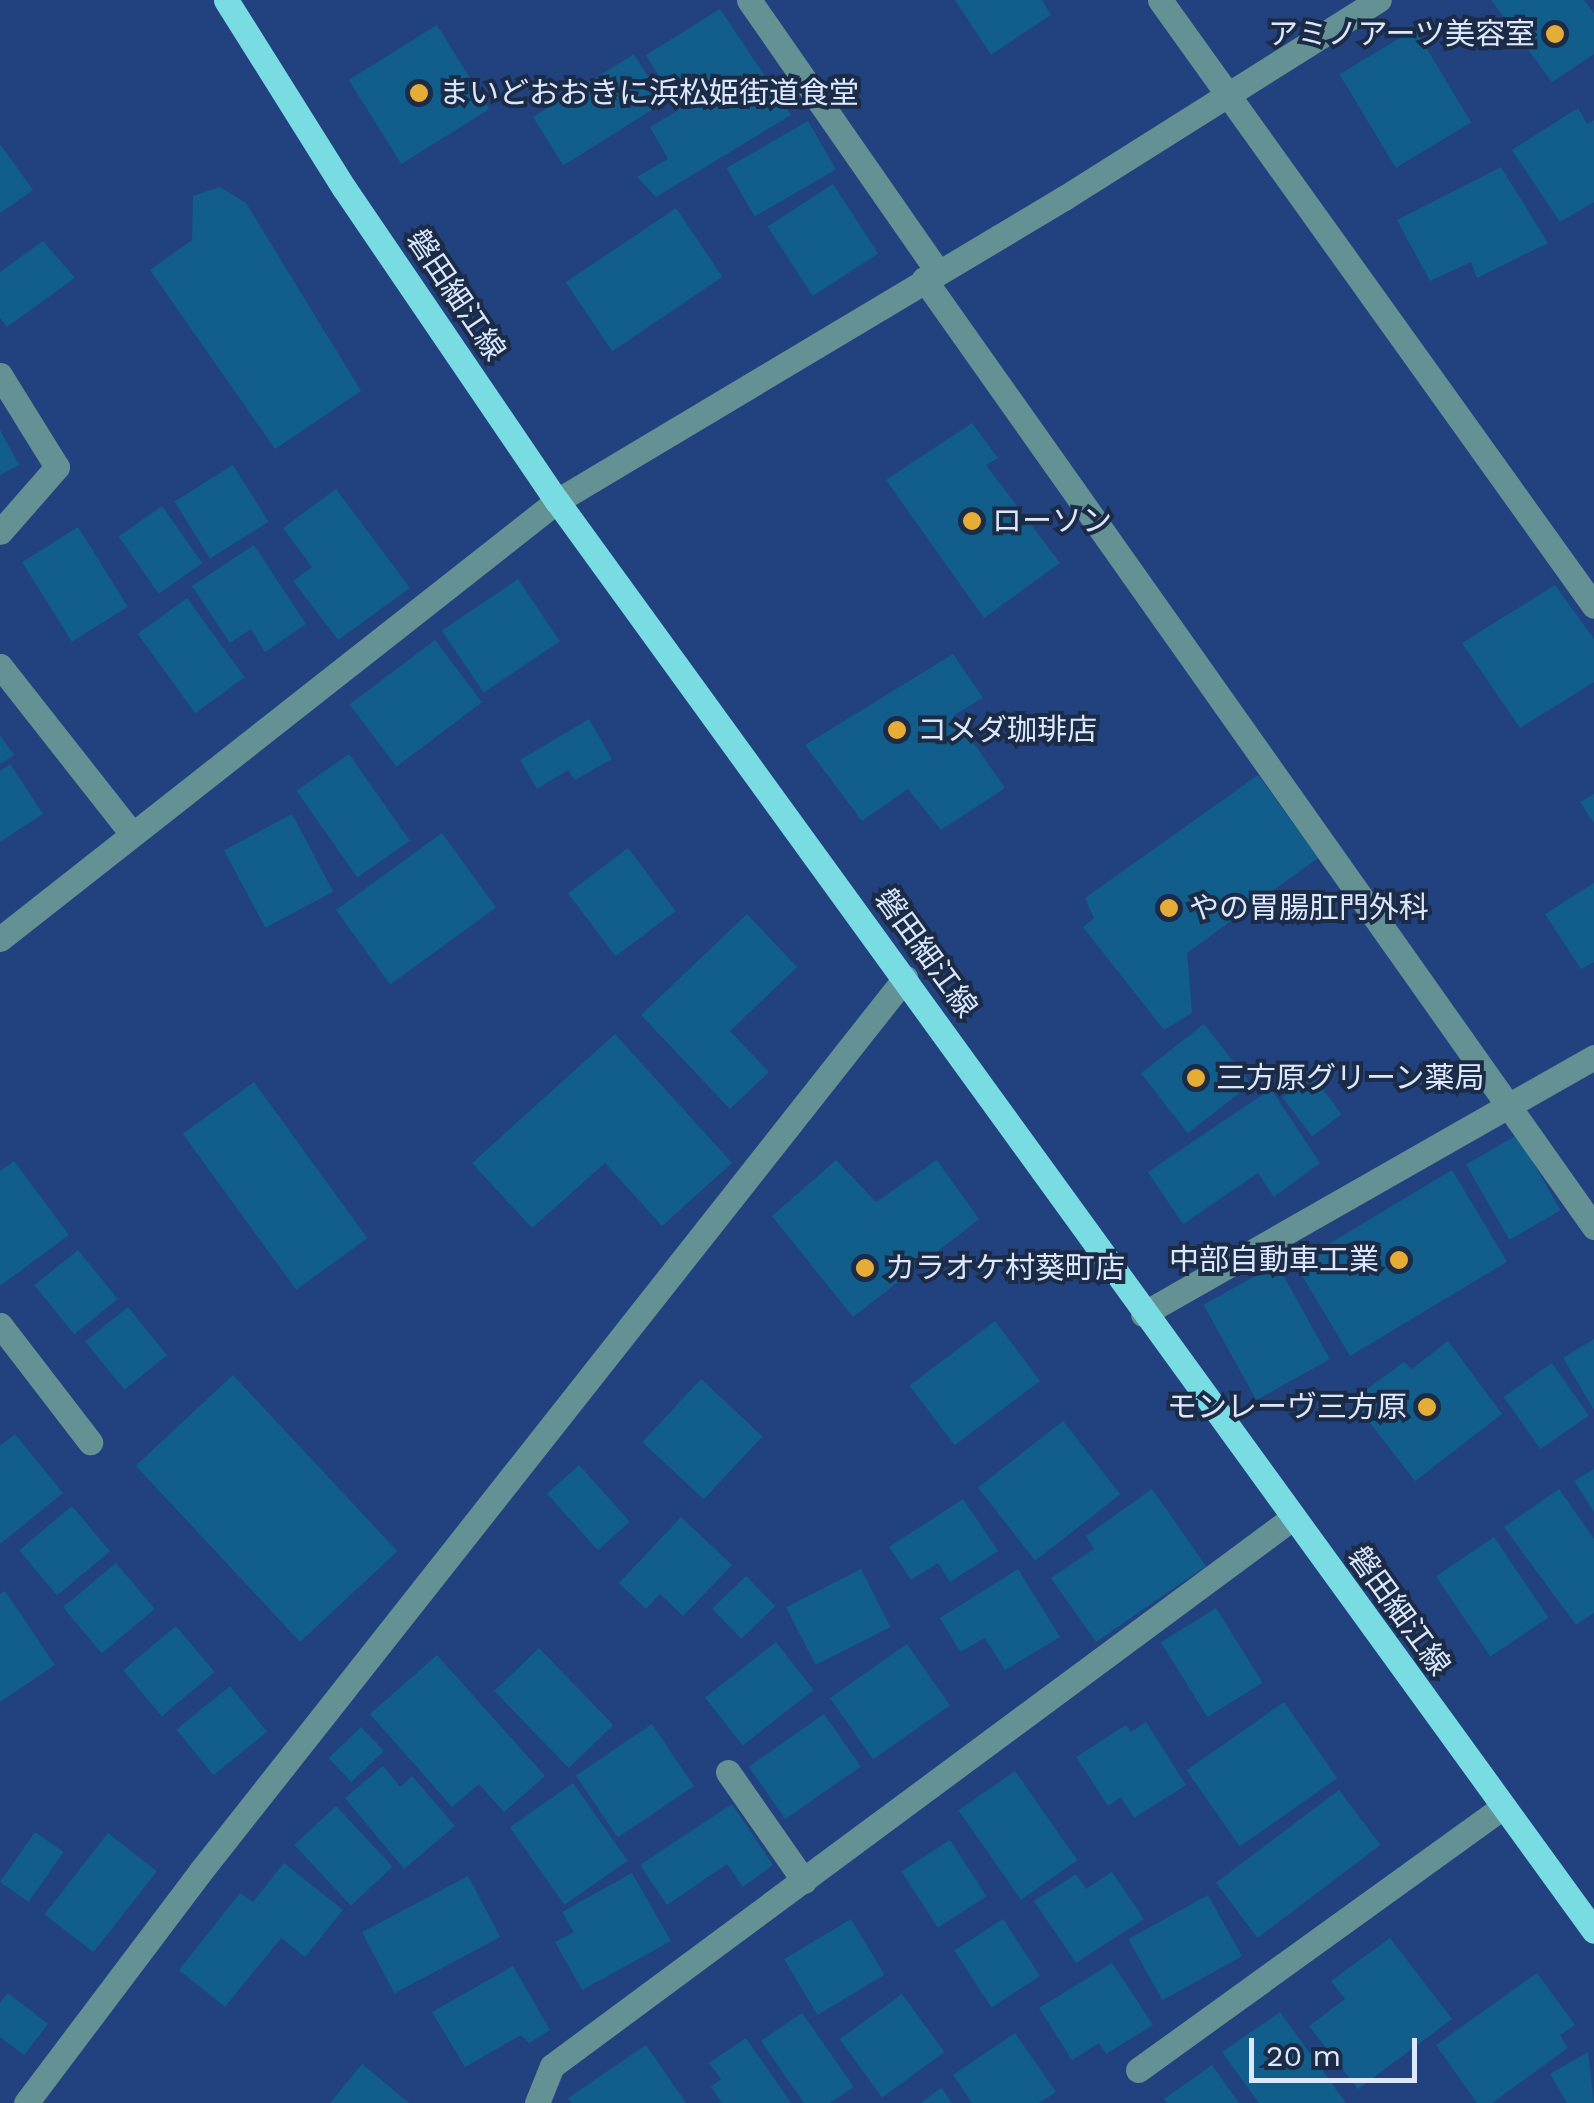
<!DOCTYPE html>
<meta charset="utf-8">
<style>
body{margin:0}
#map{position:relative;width:1594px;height:2103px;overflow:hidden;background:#22427f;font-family:"Work Sans","Noto Sans JP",sans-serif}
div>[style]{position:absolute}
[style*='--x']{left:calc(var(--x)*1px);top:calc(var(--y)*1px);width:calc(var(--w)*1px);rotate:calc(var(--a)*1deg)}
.building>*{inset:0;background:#115d8b;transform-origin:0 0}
.minor>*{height:25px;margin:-12.5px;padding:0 12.5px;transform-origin:12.5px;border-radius:12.5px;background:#649194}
.major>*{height:25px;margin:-12.5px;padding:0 12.5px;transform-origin:12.5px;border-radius:12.5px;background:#79dce3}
.dots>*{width:28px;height:28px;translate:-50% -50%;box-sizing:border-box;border:5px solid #1c2b46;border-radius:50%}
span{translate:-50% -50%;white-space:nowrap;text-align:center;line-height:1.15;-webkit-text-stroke:8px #1c2b46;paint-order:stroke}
.poi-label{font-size:30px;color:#dbe7fd}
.right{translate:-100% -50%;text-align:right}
.left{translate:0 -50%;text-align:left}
.street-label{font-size:30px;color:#dbe7fd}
.scale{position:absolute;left:1249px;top:2038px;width:168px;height:45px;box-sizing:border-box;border:5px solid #dbe7fd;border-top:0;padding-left:12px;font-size:30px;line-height:35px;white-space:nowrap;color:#dbe7fd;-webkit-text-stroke:8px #1c2b46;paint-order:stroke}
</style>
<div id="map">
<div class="building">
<div style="clip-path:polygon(955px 0,1042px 0,1051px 15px,991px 55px)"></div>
<div style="clip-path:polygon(1491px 0,1584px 0,1594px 13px,1594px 54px,1552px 82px)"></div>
<div style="clip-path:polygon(720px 9px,791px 115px,656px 197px,637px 177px,668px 159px,650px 127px,679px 110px,646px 55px)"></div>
<div style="left:437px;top:25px;width:99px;height:104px;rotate:58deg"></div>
<div style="left:1415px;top:29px;width:109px;height:88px;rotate:59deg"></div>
<div style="left:634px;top:54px;width:57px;height:119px;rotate:58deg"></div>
<div style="clip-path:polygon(1578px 108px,1587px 124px,1594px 120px,1594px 202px,1560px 222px,1512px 150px)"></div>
<div style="left:808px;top:121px;width:56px;height:94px;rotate:60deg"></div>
<div style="clip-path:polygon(0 144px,33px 190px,0 213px)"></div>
<div style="clip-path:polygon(1501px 167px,1548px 243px,1477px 278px,1471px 262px,1430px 281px,1397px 220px)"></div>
<div style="left:833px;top:184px;width:83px;height:78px;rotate:57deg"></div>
<div style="clip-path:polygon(220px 187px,246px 203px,361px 391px,275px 449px,150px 270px,192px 240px,193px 196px)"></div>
<div style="left:676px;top:208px;width:83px;height:133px;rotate:56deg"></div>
<div style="clip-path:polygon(43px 241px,75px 278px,7px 327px,0 318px,0 272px)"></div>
<div style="clip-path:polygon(972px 423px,998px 458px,986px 465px,1060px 563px,984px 618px,886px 480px)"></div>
<div style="clip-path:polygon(0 430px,19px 465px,0 475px)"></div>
<div style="left:233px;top:465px;width:67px;height:69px;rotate:58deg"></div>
<div style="clip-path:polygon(336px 489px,410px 588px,338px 640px,293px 581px,312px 567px,283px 528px)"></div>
<div style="left:162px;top:506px;width:70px;height:53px;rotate:55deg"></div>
<div style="left:78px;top:527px;width:94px;height:66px;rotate:58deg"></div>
<div style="clip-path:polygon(254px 545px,306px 624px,265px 652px,251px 629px,230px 643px,192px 586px)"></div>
<div style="left:518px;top:579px;width:75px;height:92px;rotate:56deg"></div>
<div style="clip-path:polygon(1555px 585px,1594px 639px,1594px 682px,1520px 728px,1462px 643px)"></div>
<div style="left:187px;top:598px;width:98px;height:61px;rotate:54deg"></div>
<div style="left:435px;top:640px;width:78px;height:107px;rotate:53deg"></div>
<div style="clip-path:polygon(953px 654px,983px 698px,954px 715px,1005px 788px,941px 830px,908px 789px,862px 821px,805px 745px)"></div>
<div style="clip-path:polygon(589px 719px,612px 759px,575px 780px,568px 770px,537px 789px,520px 760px)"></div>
<div style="clip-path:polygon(0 735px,14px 755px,0 764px)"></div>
<div style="left:349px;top:754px;width:106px;height:64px;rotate:55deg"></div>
<div style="clip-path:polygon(10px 764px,43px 814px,0 842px,0 771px)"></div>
<div style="clip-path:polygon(1258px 775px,1318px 858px,1187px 953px,1192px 1013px,1164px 1030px,1083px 927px,1094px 918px,1085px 898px)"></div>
<div style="clip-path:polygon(1594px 794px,1594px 823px,1580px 802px)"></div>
<div style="left:292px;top:814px;width:88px;height:77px;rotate:62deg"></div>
<div style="left:442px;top:833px;width:92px;height:131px;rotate:54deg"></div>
<div style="left:628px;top:848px;width:79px;height:75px;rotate:53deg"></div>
<div style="clip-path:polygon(1594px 883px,1594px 962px,1581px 969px,1545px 914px)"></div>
<div style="clip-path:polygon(747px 914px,797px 967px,730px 1031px,769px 1072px,730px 1109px,641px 1015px)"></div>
<div style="left:1204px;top:1024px;width:76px;height:80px;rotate:52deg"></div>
<div style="clip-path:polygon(615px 1034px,732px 1163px,662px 1226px,605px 1163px,532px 1228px,472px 1163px)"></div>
<div style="left:1312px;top:1075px;width:49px;height:37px;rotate:53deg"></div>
<div style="left:254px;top:1082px;width:193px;height:88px;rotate:54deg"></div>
<div style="clip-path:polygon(1271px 1089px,1320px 1163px,1274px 1197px,1258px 1173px,1183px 1224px,1148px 1172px)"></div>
<div style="left:1517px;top:1135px;width:87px;height:59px;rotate:60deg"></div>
<div style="clip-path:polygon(836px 1160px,876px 1202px,937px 1160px,979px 1219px,853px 1317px,772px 1216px)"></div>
<div style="clip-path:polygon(14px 1161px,69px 1235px,0 1286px,0 1171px)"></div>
<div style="left:1452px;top:1170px;width:107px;height:183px;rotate:59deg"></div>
<div style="left:78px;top:1250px;width:63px;height:56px;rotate:51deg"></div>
<div style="left:1277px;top:1264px;width:109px;height:84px;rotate:61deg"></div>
<div style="left:128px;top:1307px;width:62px;height:55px;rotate:51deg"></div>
<div style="left:995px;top:1321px;width:75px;height:107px;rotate:53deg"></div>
<div style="clip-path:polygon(1594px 1339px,1594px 1410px,1563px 1358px)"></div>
<div style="clip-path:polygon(1448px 1341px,1502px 1414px,1415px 1481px,1352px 1400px,1404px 1362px,1412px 1369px)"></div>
<div style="left:1552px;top:1363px;width:64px;height:59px;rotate:55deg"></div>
<div style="left:233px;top:1375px;width:241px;height:133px;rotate:47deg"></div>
<div style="left:701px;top:1379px;width:84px;height:86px;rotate:43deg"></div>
<div style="left:1063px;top:1421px;width:93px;height:108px;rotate:52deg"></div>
<div style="clip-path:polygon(15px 1434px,63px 1493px,0 1544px,0 1446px)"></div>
<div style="left:579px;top:1465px;width:76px;height:43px;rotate:48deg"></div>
<div style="clip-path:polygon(1594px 1469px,1594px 1512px,1574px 1481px)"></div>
<div style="clip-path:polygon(1152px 1489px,1206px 1566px,1096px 1642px,1051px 1578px,1094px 1549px,1086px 1536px)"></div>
<div style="clip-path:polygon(1559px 1489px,1594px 1539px,1594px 1613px,1576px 1625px,1504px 1527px)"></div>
<div style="clip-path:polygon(963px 1499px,998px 1551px,950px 1582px,938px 1563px,911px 1580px,889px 1547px)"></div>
<div style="left:72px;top:1506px;width:59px;height:69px;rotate:50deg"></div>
<div style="clip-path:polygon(681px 1517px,732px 1565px,683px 1616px,660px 1594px,646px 1609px,619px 1583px)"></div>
<div style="left:1494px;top:1537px;width:97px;height:70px;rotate:56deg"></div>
<div style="left:116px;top:1563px;width:60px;height:69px;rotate:50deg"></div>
<div style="left:861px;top:1569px;width:65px;height:84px;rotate:63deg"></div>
<div style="clip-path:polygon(1018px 1569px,1060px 1637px,1005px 1670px,985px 1638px,960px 1652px,940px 1618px)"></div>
<div style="left:746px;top:1576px;width:42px;height:47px;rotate:46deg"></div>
<div style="clip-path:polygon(5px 1591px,55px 1665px,0 1702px,0 1594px)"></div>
<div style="left:1216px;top:1608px;width:88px;height:65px;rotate:58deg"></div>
<div style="left:176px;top:1626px;width:60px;height:69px;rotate:50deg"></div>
<div style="left:776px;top:1642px;width:61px;height:90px;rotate:52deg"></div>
<div style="left:907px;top:1644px;width:75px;height:94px;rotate:55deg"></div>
<div style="left:539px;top:1648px;width:107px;height:62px;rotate:46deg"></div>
<div style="clip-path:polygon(437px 1655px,545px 1776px,504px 1812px,479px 1784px,452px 1807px,370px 1714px)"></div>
<div style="left:230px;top:1686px;width:59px;height:69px;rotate:51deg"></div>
<div style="left:1284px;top:1702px;width:93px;height:119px;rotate:55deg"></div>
<div style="left:824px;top:1714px;width:64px;height:92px;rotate:55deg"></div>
<div style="clip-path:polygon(1146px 1722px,1186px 1785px,1134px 1818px,1121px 1797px,1108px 1806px,1076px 1757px,1126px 1725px,1131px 1732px)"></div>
<div style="left:652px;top:1724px;width:75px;height:92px;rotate:56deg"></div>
<div style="left:361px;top:1727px;width:33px;height:45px;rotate:46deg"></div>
<div style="clip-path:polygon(383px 1766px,400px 1787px,412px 1776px,455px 1826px,404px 1869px,345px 1798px)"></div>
<div style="left:1015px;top:1771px;width:109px;height:69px;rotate:55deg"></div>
<div style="left:573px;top:1783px;width:95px;height:77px;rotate:55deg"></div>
<div style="left:1339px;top:1790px;width:69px;height:154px;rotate:53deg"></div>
<div style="clip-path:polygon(732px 1804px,773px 1865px,743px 1887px,727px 1864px,667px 1905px,640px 1865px)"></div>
<div style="left:336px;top:1806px;width:83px;height:57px;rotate:47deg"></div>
<div style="left:35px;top:1832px;width:35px;height:61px;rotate:35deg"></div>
<div style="left:108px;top:1833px;width:62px;height:103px;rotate:38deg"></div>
<div style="left:950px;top:1840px;width:67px;height:58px;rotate:57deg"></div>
<div style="clip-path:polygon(284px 1863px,343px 1910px,305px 1957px,281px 1938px,225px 2007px,179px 1970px,240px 1893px,253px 1902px)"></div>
<div style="clip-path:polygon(1112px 1872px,1144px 1919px,1076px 1963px,1034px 1901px,1076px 1874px,1086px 1889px)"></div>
<div style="clip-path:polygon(632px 1873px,671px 1941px,582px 1990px,555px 1942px,574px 1932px,562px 1912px)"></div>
<div style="left:468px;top:1876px;width:69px;height:120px;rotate:62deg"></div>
<div style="left:1208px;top:1895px;width:70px;height:91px;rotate:61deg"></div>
<div style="left:851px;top:1919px;width:65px;height:78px;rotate:59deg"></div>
<div style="left:1003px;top:1919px;width:68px;height:58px;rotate:57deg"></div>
<div style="clip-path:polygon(1390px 1938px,1452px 2019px,1358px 2089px,1309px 2026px,1345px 1999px,1331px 1981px)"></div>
<div style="clip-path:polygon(1112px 1963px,1153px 2025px,1106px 2054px,1099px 2043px,1072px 2060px,1039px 2008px)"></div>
<div style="clip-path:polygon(513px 1966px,550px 2030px,529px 2043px,521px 2035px,465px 2067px,432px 2012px)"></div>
<div style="clip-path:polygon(1537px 1973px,1575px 2025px,1560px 2035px,1568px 2048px,1492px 2103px,1477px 2103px,1436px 2045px)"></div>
<div style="clip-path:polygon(8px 1993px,48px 2024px,24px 2055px,0 2037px,0 2003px)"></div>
<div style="left:902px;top:1994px;width:72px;height:77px;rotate:54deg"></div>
<div style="clip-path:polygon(1280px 2012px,1346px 2103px,1259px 2103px,1222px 2052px)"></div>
<div style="clip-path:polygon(802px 2013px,854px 2087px,830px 2103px,804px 2103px,761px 2041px)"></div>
<div style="clip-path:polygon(1015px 2033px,1056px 2092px,1039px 2103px,972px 2103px,953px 2075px)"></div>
<div style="clip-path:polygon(746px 2038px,791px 2103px,722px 2103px,711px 2087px,721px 2079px,709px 2063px)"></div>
<div style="clip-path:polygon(646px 2045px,686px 2103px,571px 2103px,568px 2098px)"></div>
<div style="clip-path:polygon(1588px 2052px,1594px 2103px,1567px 2103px,1550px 2074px)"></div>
<div style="clip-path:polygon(362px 2064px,409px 2103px,330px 2103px)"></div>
<div style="clip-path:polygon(1212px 2065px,1239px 2103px,1167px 2103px,1164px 2099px)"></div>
<div style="clip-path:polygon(941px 2088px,952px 2103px,921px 2103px)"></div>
</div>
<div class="minor">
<div style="--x:749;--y:0;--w:331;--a:55.2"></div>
<div style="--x:1160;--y:0;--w:745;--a:54.39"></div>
<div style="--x:924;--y:279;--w:1161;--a:54.75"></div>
<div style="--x:0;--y:375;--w:108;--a:58.2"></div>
<div style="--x:57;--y:467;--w:86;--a:131.2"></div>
<div style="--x:0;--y:666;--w:214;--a:51.8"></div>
<div style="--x:0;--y:939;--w:709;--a:-38.18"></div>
<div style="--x:557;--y:501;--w:591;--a:-30.86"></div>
<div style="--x:1064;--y:198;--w:372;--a:-32.2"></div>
<div style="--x:1143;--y:1314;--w:519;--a:-29.68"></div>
<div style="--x:0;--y:1325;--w:148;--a:52.4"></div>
<div style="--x:728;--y:1772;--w:133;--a:55.1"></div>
<div style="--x:1138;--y:2070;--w:450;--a:-35.8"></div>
<div style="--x:26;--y:2103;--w:289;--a:-53"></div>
<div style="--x:200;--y:1872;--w:1139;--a:-51.74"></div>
<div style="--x:537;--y:2103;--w:40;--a:-68"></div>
<div style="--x:552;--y:2066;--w:919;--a:-36.51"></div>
</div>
<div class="major">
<div style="--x:226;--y:0;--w:222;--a:57.9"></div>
<div style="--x:344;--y:188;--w:379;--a:55.8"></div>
<div style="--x:557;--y:501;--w:1766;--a:54.05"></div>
</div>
<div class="dots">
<div style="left:1555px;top:34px;background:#e5ad36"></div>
<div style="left:419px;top:93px;background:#e5ad36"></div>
<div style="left:972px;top:521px;background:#e5ad36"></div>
<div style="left:897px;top:730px;background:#e5ad36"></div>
<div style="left:1169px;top:908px;background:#e5ad36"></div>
<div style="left:1196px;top:1078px;background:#e5ad36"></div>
<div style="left:1399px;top:1260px;background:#e5ad36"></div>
<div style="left:865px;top:1268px;background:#e5ad36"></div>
<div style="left:1427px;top:1407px;background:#e5ad36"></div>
</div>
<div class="poi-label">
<span class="right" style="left:1535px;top:34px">アミノアーツ美容室</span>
<span class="left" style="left:439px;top:93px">まいどおおきに浜松姫街道食堂</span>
<span class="left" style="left:992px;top:521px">ローソン</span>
<span class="left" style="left:917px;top:730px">コメダ珈琲店</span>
<span class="left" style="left:1189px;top:908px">やの胃腸肛門外科</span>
<span class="left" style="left:1216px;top:1078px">三方原グリーン薬局</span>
<span class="right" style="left:1379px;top:1260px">中部自動車工業</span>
<span class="left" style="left:885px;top:1268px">カラオケ村葵町店</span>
<span class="right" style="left:1407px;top:1407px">モンレーヴ三方原</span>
</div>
<div class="street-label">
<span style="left:456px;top:295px;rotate:56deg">磐田細江線</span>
<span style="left:926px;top:953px;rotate:54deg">磐田細江線</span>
<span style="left:1399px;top:1611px;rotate:54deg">磐田細江線</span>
</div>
<div class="scale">20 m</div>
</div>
